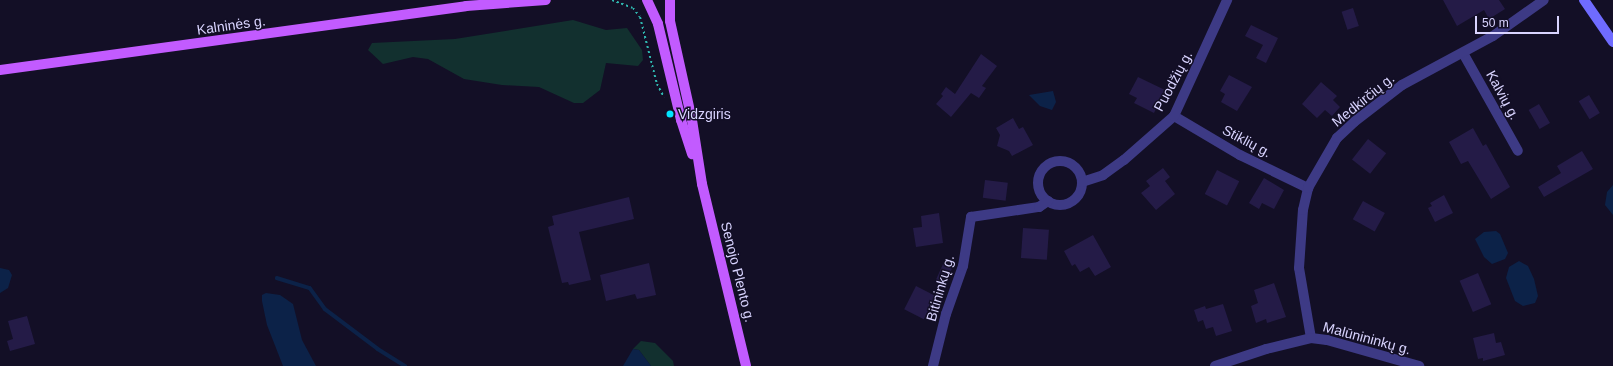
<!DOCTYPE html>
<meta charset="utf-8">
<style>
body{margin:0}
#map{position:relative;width:1613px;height:366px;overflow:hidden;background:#130f26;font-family:Helvetica,sans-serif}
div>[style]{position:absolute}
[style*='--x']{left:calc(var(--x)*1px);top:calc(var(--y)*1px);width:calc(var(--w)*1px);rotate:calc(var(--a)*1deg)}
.green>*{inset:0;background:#12302f}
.water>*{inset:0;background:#0c2248}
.stream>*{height:3.5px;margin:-1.75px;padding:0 1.75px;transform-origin:1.75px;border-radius:1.75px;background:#0c2248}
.building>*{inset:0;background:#241b47;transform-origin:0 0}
.path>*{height:2px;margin-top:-1px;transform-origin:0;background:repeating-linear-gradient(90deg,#2fb8b0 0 2px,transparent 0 5px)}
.street>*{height:10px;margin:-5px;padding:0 5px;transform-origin:5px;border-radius:5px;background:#3d3a85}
.street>.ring{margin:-5px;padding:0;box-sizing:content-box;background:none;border:10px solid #3d3a85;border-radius:50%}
.secondary>*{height:10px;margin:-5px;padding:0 5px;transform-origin:5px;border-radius:5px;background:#6f6bff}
.primary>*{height:10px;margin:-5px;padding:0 5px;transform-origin:5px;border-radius:5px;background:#c25bff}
.dots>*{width:11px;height:11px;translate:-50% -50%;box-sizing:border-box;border:2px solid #130f26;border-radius:50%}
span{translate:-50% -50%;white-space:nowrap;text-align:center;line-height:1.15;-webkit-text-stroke:3px #130f26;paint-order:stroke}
.street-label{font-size:14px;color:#d9d4ff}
.poi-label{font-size:14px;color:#d9d4ff}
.left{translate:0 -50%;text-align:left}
.scale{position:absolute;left:1475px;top:16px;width:84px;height:18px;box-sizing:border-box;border:2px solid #d9d4ff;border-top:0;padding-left:5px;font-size:12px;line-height:14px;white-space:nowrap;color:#d9d4ff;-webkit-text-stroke:3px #130f26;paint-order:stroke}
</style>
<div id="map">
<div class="green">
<div style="clip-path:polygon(573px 20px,606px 30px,627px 28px,642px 50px,643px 60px,638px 66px,606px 63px,600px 90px,583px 103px,574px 103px,539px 87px,502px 85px,464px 79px,428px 59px,413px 57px,383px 64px,368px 50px,372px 43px,455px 39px)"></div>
<div style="clip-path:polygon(641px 341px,655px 343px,673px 361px,674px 366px,651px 366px,639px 350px,633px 349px)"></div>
</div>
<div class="water">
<div style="clip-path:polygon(1053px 91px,1056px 102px,1052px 110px,1040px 106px,1029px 95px)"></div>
<div style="clip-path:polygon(1613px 185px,1613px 215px,1605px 205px,1607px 192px)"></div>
<div style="clip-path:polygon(1496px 231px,1500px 234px,1508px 253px,1505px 259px,1492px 264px,1484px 257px,1475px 239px,1484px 232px)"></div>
<div style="clip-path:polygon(1519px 261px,1528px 266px,1534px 279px,1538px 296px,1535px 303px,1523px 306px,1515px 301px,1506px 278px,1509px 267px)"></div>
<div style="clip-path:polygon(0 268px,9px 270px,12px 275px,8px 288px,0 293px)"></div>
<div style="clip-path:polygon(266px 293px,280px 295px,293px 304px,302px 340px,316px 366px,283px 366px,267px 325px,262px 301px,262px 295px)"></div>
<div style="clip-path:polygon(633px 349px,639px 350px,651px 366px,623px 366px)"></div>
</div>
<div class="stream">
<div style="--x:277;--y:278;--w:34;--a:17"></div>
<div style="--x:310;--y:288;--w:26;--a:54"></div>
<div style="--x:325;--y:309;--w:66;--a:37"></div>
<div style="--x:378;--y:349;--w:32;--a:32"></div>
</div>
<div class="building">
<div style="clip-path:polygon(1443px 0,1499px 0,1505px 9px,1489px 19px,1484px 10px,1457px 26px)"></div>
<div style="left:1353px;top:8px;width:19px;height:12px;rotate:72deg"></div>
<div style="clip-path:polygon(1251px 25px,1278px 38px,1266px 63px,1256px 58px,1263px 45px,1245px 36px)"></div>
<div style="clip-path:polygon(981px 54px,997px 66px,982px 86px,986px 88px,979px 98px,971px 93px,951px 117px,936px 104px,943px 96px,941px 94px,946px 87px,955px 94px)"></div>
<div style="clip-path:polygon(1229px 75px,1252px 87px,1237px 111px,1221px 102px,1225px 94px,1220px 91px)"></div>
<div style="clip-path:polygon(1138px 77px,1165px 90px,1154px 113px,1134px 103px,1137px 98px,1129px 94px)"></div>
<div style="clip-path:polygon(1321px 82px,1337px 96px,1333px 100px,1340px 107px,1332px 116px,1325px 110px,1317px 118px,1302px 104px)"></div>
<div style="left:1589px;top:95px;width:21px;height:12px;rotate:59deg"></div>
<div style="left:1539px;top:104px;width:22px;height:12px;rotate:60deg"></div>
<div style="clip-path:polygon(1013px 118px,1019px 129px,1023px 127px,1033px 145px,1012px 156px,1009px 151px,997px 146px,1000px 135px,996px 128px)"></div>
<div style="clip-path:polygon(1473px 128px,1483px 146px,1486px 144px,1510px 187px,1491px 199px,1468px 161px,1461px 164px,1449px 142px)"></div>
<div style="left:1368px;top:139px;width:23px;height:26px;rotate:38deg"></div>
<div style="clip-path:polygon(1582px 151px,1593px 169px,1544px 197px,1538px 187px,1561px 173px,1557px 166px)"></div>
<div style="clip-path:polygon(1163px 168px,1170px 177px,1165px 181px,1175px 194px,1156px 210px,1141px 193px,1150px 186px,1146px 181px)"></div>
<div style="left:1217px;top:170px;width:25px;height:27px;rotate:27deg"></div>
<div style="clip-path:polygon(1264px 178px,1284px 190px,1274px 209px,1262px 203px,1259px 209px,1249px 203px)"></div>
<div style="left:985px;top:180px;width:23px;height:18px;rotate:7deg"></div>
<div style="clip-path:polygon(1444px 195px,1453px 213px,1435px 222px,1428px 208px,1432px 206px,1430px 203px)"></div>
<div style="clip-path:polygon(629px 197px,634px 219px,579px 232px,591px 280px,569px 285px,568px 282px,562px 283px,548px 227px,554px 225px,552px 216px)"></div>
<div style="left:1363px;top:201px;width:25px;height:21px;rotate:29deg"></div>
<div style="clip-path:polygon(939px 213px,943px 243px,916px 247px,913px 228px,922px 227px,921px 216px)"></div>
<div style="left:1023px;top:228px;width:26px;height:30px;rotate:4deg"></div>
<div style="clip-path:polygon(1093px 235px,1111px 267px,1095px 276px,1089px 267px,1080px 272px,1075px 264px,1072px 266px,1064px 251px)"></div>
<div style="clip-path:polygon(649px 263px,656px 295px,637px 299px,635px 294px,606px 301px,600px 275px)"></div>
<div style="left:943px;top:264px;width:10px;height:20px;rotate:24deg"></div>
<div style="left:1478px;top:273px;width:34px;height:20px;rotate:67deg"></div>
<div style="clip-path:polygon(1274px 283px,1286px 317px,1267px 323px,1266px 319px,1256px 323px,1251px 306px,1258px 303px,1254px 290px)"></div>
<div style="left:916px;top:286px;width:22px;height:26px;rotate:27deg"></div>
<div style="clip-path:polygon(1223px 304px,1232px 331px,1216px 336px,1213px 327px,1206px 329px,1203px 320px,1198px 322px,1194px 310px,1205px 306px,1206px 309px)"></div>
<div style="clip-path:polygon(27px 316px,35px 344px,10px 351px,7px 341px,13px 339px,8px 321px)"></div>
<div style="clip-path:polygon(1494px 333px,1496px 343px,1501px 342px,1505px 355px,1483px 361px,1483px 358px,1478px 359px,1473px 338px)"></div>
</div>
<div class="path">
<div style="--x:612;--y:0;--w:22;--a:21"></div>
<div style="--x:633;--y:8;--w:11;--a:52"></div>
<div style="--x:640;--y:17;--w:69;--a:75.8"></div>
<div style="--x:657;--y:84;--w:15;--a:62"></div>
</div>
<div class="street">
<div style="--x:1463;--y:53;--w:112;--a:60.7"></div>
<div style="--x:1174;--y:116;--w:77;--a:30.6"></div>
<div style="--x:1240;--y:155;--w:76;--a:25.9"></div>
<div class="ring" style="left:1038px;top:161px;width:34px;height:34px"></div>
<div style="--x:1082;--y:182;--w:22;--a:-18"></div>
<div style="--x:1103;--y:175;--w:26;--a:-36"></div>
<div style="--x:1124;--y:160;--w:67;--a:-41.3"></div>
<div style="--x:1174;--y:116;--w:128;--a:-65.4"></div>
<div style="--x:1311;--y:338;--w:71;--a:-99.7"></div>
<div style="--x:1299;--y:268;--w:58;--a:-86.1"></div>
<div style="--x:1303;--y:210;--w:23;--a:-77"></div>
<div style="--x:1308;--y:188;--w:58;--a:-59.9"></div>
<div style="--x:1337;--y:138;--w:23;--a:-43"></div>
<div style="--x:1354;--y:122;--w:61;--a:-37.6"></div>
<div style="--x:1402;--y:85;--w:103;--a:-28.3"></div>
<div style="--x:1493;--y:36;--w:62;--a:-35.2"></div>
<div style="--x:933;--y:366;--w:54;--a:-76"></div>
<div style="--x:946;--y:314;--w:51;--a:-70.5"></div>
<div style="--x:963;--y:266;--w:50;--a:-80.7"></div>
<div style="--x:971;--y:217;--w:69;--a:-8.4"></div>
<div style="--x:1039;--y:207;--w:11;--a:-34"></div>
<div style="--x:1215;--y:366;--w:54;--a:-18.4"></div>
<div style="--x:1266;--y:349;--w:46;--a:-13.7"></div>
<div style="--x:1311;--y:338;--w:16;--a:7"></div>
<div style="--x:1327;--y:340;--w:96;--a:15.8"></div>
</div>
<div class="secondary">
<div style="--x:1584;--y:0;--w:51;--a:55.4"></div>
</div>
<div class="primary">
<div style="--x:647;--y:0;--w:26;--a:65"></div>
<div style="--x:658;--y:24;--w:99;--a:76.5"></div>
<div style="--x:681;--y:120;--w:36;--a:72"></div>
<div style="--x:670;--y:0;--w:21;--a:90"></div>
<div style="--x:670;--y:21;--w:101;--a:77.5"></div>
<div style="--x:692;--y:120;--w:65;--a:81.1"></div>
<div style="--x:702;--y:184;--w:187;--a:76.4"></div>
<div style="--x:0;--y:70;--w:470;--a:-7.8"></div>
<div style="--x:466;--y:6;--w:80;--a:-4.3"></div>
</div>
<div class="dots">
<div style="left:670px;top:114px;background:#00e5ff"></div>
</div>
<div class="street-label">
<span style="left:231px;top:25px;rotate:-8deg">Kalninės g.</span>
<span style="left:1173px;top:81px;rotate:-62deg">Puodžių g.</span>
<span style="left:1503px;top:95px;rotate:61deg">Kalvių g.</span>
<span style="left:1363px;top:100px;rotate:-39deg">Medkirčių g.</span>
<span style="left:1247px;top:141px;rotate:28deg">Stiklių g.</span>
<span style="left:738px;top:272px;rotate:76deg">Senojo Plento g.</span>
<span style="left:940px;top:288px;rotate:-74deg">Bitininkų g.</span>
<span style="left:1367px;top:338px;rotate:15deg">Malūnininkų g.</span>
</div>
<div class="poi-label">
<span class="left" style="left:678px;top:114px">Vidzgiris</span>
</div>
<div class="scale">50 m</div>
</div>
